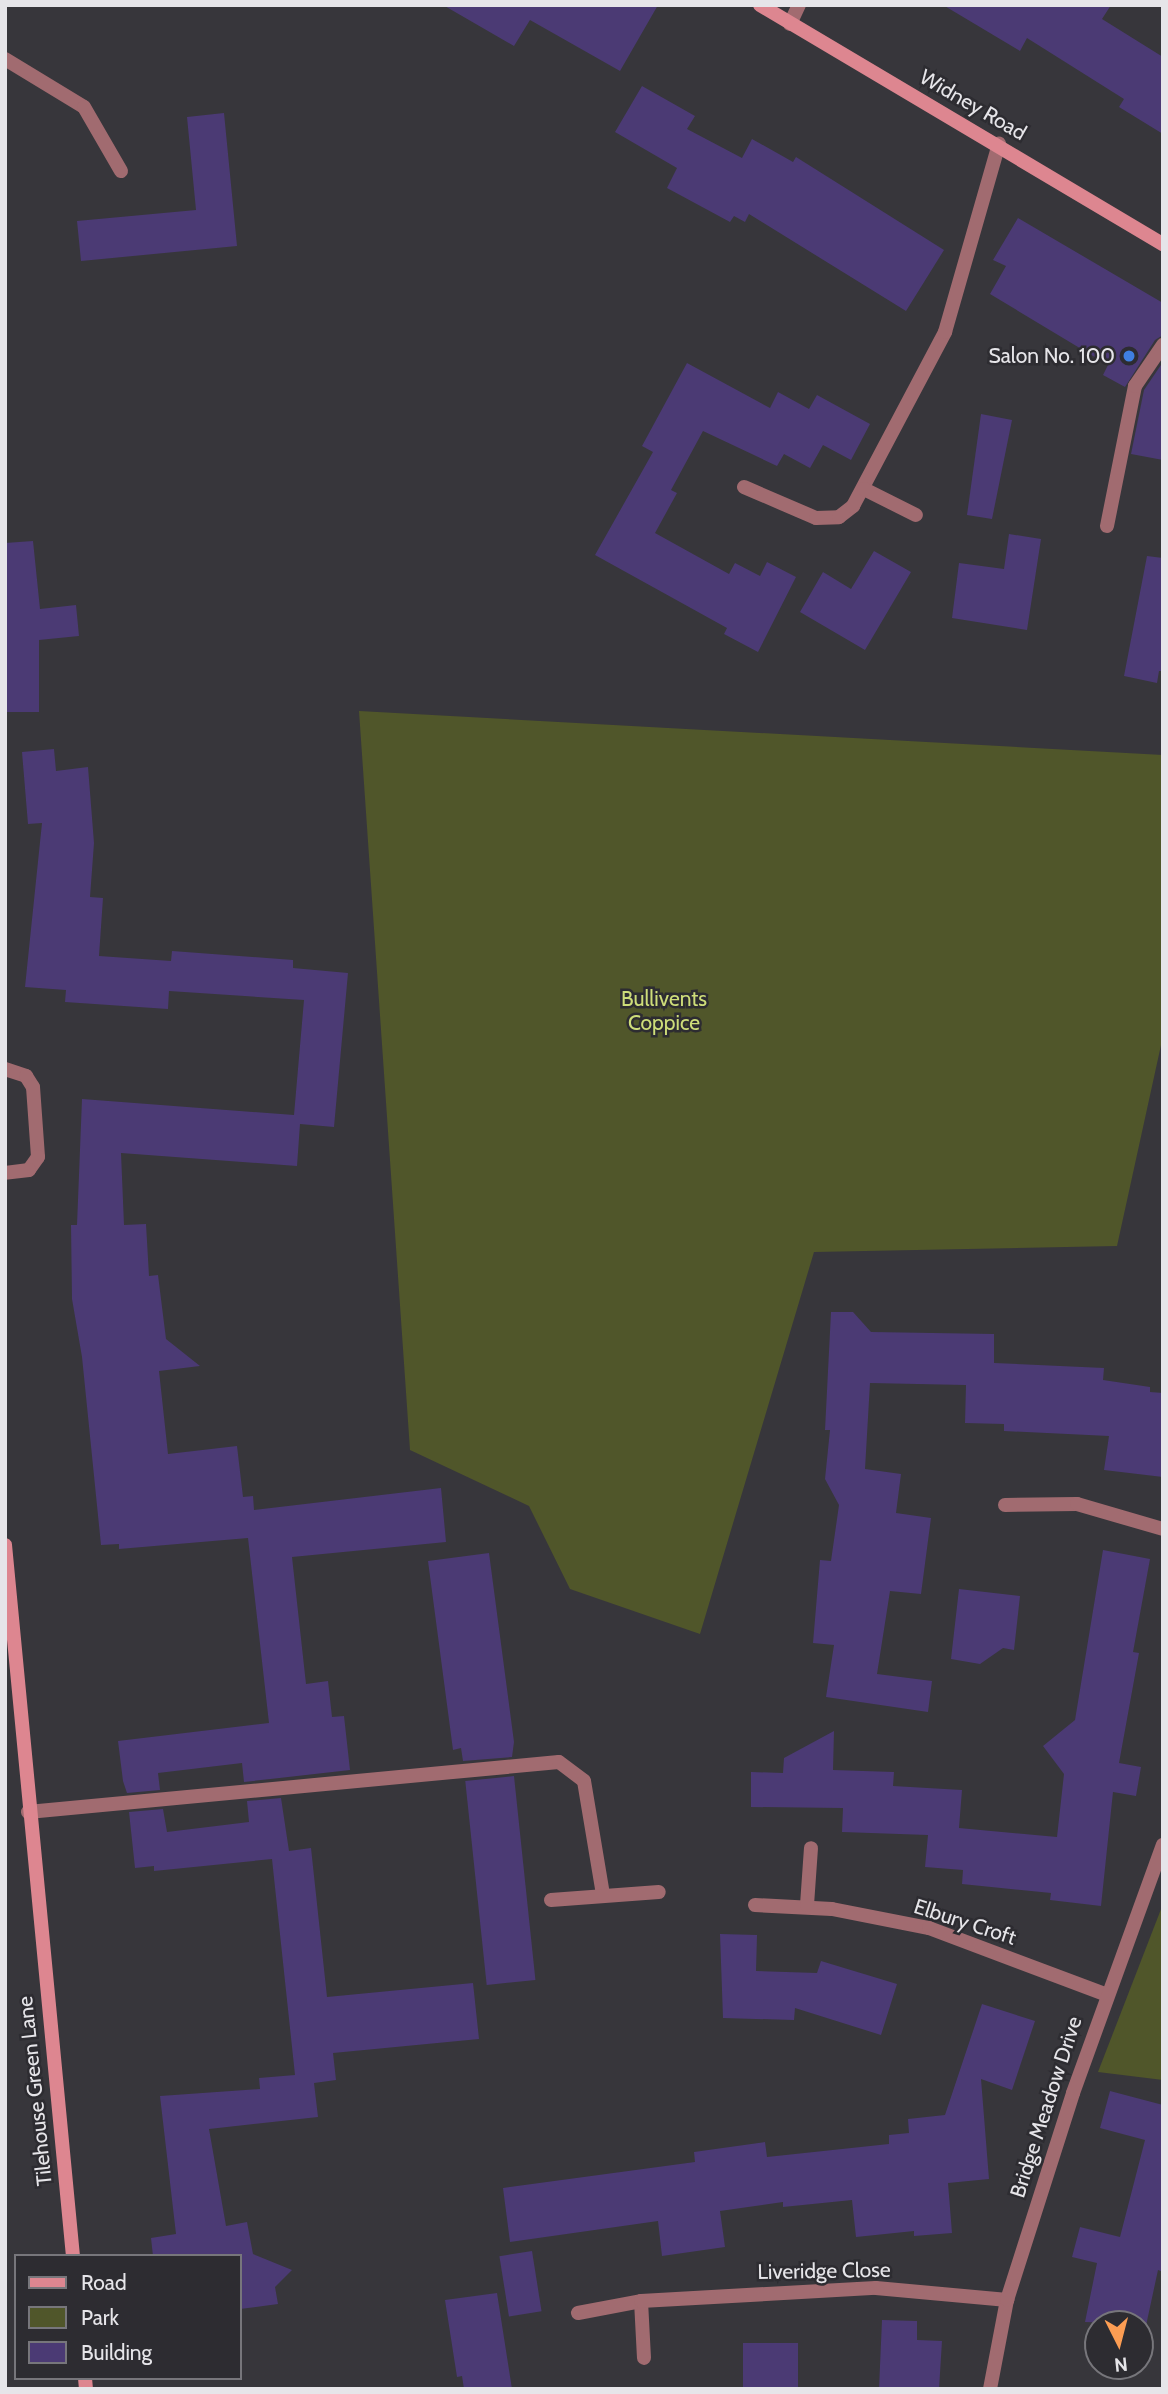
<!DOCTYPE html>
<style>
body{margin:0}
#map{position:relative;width:1168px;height:2394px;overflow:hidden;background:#37363b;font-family:Cabin,sans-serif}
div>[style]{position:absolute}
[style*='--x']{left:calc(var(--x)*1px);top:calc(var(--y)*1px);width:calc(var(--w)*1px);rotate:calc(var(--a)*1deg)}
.green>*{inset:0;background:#50562a}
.building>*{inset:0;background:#4b3a74;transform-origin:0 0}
.lane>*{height:14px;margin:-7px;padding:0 7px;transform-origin:7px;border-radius:7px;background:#a16b70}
.street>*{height:14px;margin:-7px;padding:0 7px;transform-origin:7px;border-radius:7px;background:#a16b70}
.secondary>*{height:14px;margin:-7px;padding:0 7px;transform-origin:7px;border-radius:7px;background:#dd8690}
.dots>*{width:19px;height:19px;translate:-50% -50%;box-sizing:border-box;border:4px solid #2d2c31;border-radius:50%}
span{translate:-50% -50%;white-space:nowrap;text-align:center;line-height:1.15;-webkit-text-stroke:5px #2d2c31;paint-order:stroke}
.street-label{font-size:21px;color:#e6e5e9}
.poi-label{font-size:21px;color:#e6e5e9}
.right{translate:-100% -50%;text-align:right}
.park-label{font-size:21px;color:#cedd79}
.frame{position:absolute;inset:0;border:7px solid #e6e5e9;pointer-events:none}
.legend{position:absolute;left:14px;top:2254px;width:228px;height:126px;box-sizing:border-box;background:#2d2c31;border:2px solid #77767b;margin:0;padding:9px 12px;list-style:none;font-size:21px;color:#e6e5e9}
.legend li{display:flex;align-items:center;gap:14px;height:35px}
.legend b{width:35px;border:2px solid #77767b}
.north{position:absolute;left:1084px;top:2310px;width:70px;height:70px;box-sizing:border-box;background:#2d2c31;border:2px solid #77767b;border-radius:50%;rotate:174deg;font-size:19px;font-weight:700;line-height:28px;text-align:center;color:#e6e5e9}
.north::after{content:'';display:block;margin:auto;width:24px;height:32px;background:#fc9d53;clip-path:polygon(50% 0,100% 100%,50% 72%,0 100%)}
</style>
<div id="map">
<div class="green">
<div style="clip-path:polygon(359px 711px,1163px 755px,1163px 1036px,1117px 1246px,814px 1252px,700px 1634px,570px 1589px,529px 1506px,410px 1450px)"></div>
<div style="clip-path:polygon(1163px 1904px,1163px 2080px,1098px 2072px)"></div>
</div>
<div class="building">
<div style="clip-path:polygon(443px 5px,658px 5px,620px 71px,530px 20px,514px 46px)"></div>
<div style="clip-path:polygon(943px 5px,1111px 5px,1102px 19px,1163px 57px,1163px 134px,1119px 107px,1124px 99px,1027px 38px,1020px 51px)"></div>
<div style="clip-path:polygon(642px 86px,695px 116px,687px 129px,742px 158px,752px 139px,793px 162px,796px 157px,944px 250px,906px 311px,749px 214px,745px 222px,734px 216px,730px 222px,667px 188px,677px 168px,615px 132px)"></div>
<div style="clip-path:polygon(224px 113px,237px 246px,81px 261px,77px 221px,196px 210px,187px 117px)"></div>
<div style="clip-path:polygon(1018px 218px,1163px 303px,1163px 335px,1155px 340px,1125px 387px,1103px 375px,1108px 365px,990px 294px,1006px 266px,993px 260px)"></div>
<div style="clip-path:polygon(1163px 362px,1163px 460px,1131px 454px,1144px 390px)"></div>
<div style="clip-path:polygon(687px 363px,770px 408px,778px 392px,809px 409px,817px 395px,870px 424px,851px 460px,823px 445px,810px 468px,784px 454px,777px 466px,703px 431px,671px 490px,677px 493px,655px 533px,729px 574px,735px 563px,760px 576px,767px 562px,796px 577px,758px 652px,724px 634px,727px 628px,595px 555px,653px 452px,642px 446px)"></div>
<div style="clip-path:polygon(981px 414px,1012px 420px,992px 519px,967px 515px)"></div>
<div style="clip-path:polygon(1009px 534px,1041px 539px,1027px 630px,952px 618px,959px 563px,1004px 569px)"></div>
<div style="clip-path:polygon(33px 541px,40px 609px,76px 605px,79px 636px,39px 640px,39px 712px,5px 712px,5px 543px)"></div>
<div style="clip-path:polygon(874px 551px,911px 572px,865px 650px,800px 612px,823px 572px,851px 589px)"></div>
<div style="clip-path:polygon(1147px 556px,1163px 558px,1163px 671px,1159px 671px,1157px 683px,1124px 676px)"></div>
<div style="clip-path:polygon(54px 749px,56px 771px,88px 767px,94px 843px,90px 897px,103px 898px,99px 956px,171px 961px,172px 951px,293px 960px,293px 968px,348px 973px,334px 1127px,300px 1124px,297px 1166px,121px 1153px,124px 1225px,146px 1224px,149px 1276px,158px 1275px,166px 1339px,200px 1366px,159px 1371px,168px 1454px,237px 1446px,243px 1497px,253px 1496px,254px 1510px,441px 1488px,446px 1542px,292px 1557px,306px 1684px,328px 1681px,332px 1717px,344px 1716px,350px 1770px,244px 1782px,242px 1763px,158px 1773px,160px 1790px,127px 1793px,123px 1781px,118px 1741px,269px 1723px,248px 1538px,119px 1549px,119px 1544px,101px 1545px,82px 1357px,72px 1299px,71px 1225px,77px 1225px,82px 1099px,294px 1115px,304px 1000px,169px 991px,168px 1009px,65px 1002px,66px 990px,25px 987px,42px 823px,28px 824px,22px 752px)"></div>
<div style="clip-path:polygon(831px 1312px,853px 1312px,871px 1332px,994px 1334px,994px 1363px,1104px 1368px,1103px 1380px,1150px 1387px,1150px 1392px,1163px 1393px,1163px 1477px,1104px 1470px,1109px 1436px,1004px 1431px,1004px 1424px,965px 1423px,966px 1385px,870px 1383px,865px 1469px,901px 1474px,896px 1513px,931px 1518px,921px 1594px,890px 1591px,877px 1674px,932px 1681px,928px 1712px,826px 1697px,834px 1645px,813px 1643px,820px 1560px,831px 1561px,839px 1505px,825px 1479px,830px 1430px,825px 1430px)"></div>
<div style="clip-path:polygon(1103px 1550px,1150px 1559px,1133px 1652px,1139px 1653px,1119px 1763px,1141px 1767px,1136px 1796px,1113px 1792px,1101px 1906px,1050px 1900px,1051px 1893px,962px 1884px,963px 1870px,925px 1867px,928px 1835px,842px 1832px,843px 1808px,751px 1807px,751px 1772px,783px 1773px,784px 1758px,834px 1731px,833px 1770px,894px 1772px,893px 1786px,962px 1790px,959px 1828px,1057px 1837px,1064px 1774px,1043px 1746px,1075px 1720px)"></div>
<div style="clip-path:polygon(489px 1553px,514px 1742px,512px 1757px,463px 1761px,461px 1748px,453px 1750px,428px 1561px)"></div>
<div style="clip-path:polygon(959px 1589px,1020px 1596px,1014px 1650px,1003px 1648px,980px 1664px,951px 1659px)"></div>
<div style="left:514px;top:1776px;width:205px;height:49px;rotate:84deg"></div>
<div style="clip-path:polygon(281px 1798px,289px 1851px,311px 1848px,327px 1997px,473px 1983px,479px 2039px,333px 2053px,336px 2080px,314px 2083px,318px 2117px,209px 2129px,226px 2226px,247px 2222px,253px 2254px,292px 2270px,275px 2287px,278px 2304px,240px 2309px,240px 2256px,153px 2256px,151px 2238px,176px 2234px,160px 2096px,260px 2089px,259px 2078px,295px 2075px,272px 1859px,154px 1871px,154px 1866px,135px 1868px,129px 1812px,163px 1809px,167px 1832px,249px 1822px,247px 1801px)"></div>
<div style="clip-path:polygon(720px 1934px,757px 1935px,756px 1971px,817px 1973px,821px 1961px,897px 1984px,881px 2035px,795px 2008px,794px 2020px,723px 2018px)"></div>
<div style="clip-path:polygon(982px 2004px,1035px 2021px,1012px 2090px,981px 2079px,989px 2179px,948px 2183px,952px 2233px,914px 2236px,914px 2231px,856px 2237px,852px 2200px,783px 2207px,783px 2202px,720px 2211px,725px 2247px,662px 2256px,658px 2221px,510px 2242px,503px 2188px,695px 2162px,694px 2152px,765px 2142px,767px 2157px,889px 2144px,889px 2135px,909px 2133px,908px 2119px,945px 2115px)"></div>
<div style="clip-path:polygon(1110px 2091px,1163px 2105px,1163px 2272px,1158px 2270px,1144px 2335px,1140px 2334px,1140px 2324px,1085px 2322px,1097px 2263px,1072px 2257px,1080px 2227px,1120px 2237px,1145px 2140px,1100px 2128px)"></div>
<div style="left:532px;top:2251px;width:61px;height:33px;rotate:81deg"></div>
<div style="clip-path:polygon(497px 2293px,512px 2389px,464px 2389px,462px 2376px,457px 2377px,445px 2300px)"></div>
<div style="clip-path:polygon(882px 2320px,917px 2321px,917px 2340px,942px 2341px,939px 2389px,879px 2389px)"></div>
<div style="left:743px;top:2343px;width:55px;height:46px"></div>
</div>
<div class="lane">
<div style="--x:5;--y:59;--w:92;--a:31.3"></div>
<div style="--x:84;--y:107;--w:74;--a:60"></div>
<div style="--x:1107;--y:526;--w:143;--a:-78.7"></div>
<div style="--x:1135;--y:386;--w:50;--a:-55.7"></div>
<div style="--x:5;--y:1069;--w:22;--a:18"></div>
<div style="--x:26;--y:1076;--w:13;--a:58"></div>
<div style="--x:33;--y:1087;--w:70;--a:85.9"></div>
<div style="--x:38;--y:1157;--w:16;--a:125"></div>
<div style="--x:29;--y:1170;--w:24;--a:173"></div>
</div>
<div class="street">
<div style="--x:790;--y:24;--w:21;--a:-65"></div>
<div style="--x:744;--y:487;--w:78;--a:23.3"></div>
<div style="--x:816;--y:518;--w:23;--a:-2"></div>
<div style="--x:839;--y:517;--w:18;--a:-38"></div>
<div style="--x:853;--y:506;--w:197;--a:-62.1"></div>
<div style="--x:945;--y:332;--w:196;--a:-74"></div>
<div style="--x:864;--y:489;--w:58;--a:26.6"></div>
<div style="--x:1005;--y:1505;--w:72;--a:-0.8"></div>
<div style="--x:1077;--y:1504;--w:90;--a:16.2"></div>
<div style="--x:28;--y:1812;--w:533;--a:-5.38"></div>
<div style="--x:559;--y:1762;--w:31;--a:37"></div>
<div style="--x:584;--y:1781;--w:116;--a:80.5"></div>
<div style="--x:551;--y:1900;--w:108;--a:-4.2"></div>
<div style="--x:755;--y:1905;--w:77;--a:3"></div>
<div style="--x:832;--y:1909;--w:99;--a:11.1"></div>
<div style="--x:929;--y:1928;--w:188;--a:20.6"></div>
<div style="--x:807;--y:1905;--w:57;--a:-86"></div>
<div style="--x:641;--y:2301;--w:57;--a:87"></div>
<div style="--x:578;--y:2313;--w:64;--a:-10.8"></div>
<div style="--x:641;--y:2301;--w:235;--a:-3.2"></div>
<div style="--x:876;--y:2288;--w:132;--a:5.2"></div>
<div style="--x:990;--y:2389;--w:91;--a:-79.2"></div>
<div style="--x:1007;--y:2300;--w:217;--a:-72.3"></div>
<div style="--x:1073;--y:2093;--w:264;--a:-70.1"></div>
</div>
<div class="secondary">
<div style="--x:760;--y:5;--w:469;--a:30.7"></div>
<div style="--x:5;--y:1545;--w:714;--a:84.54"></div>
<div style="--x:85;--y:2378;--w:11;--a:85"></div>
</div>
<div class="dots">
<div style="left:1129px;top:356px;background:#3f7fe0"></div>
</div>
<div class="street-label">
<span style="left:973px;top:105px;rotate:30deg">Widney Road</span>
<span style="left:965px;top:1922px;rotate:18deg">Elbury Croft</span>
<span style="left:35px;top:2091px;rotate:-96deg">Tilehouse Green Lane</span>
<span style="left:1046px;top:2107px;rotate:-72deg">Bridge Meadow Drive</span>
<span style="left:824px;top:2271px;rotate:-1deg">Liveridge Close</span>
</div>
<div class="poi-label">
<span class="right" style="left:1115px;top:356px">Salon No. 100</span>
</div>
<div class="park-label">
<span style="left:664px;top:1011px">Bullivents<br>Coppice</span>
</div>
<div class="frame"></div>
<ul class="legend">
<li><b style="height:9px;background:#dd8690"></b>Road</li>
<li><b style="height:19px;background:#50562a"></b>Park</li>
<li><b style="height:19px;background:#4b3a74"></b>Building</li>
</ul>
<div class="north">N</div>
</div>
